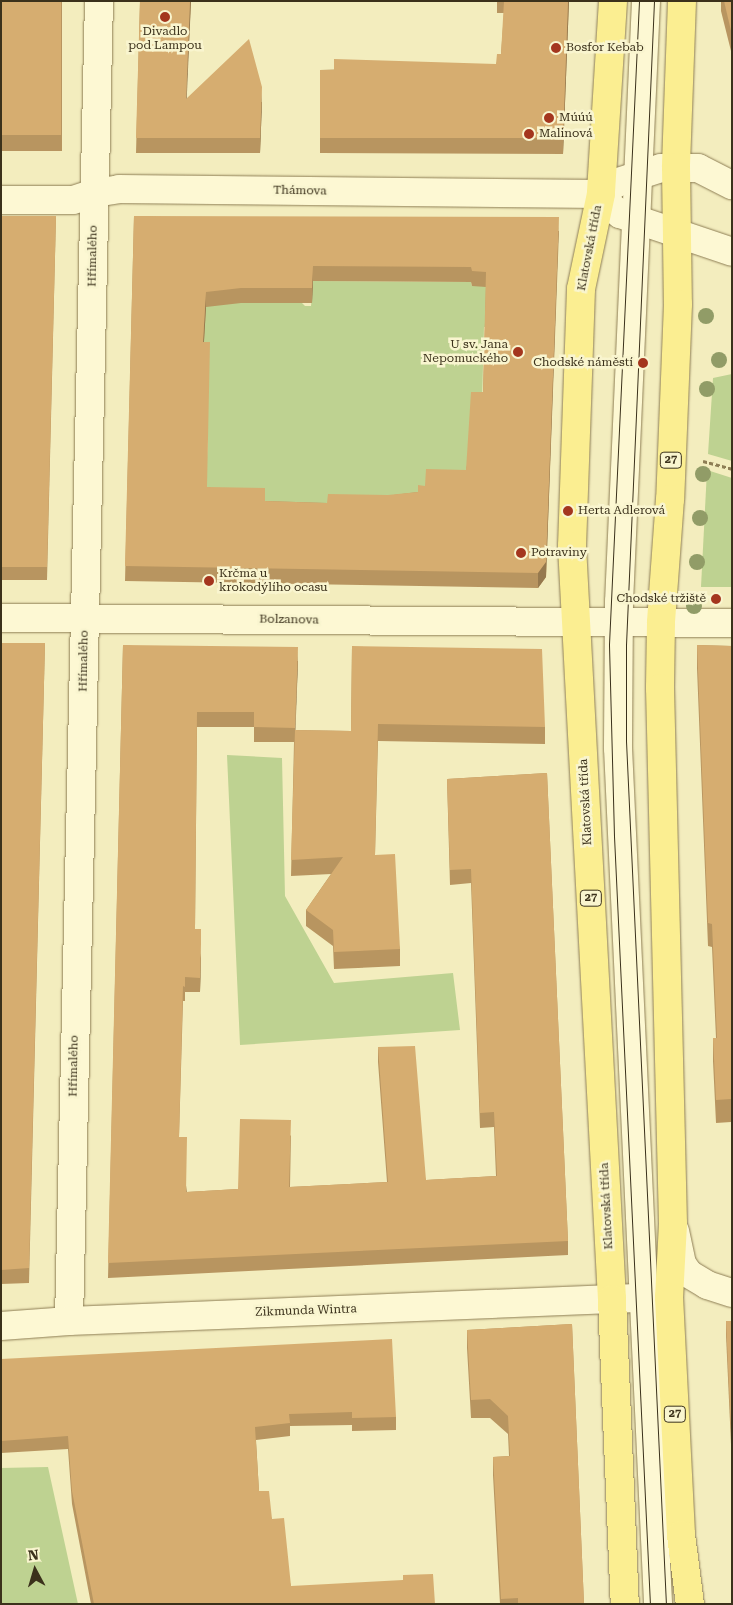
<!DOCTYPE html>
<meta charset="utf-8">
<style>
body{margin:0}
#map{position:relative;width:733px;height:1605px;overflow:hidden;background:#f3edbe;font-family:"Roboto Serif",serif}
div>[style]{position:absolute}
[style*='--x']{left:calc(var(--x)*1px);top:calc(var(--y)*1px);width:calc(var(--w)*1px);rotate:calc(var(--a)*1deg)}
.green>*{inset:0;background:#bed291}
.path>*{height:3px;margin-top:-1.5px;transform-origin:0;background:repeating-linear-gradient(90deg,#8e7e55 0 4px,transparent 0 6.5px)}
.roads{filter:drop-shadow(0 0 1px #8e7e55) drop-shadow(0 0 1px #8e7e55)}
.minor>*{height:28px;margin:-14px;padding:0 14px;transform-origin:14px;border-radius:14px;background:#fdf8d3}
.major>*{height:28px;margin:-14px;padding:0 14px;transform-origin:14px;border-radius:14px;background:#fbee91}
.tram>*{height:1px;margin:-0.5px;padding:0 0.5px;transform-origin:0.5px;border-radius:0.5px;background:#3b311b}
.trees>*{width:16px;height:16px;margin:-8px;border-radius:50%;background:#919c67}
.wall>*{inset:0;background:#b89560;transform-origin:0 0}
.shaded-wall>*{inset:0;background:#96794e}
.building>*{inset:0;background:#d6ad70;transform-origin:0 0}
.dots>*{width:14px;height:14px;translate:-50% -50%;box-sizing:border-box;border:2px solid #f9f5cf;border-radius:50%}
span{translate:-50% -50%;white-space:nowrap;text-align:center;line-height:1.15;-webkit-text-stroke:5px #f9f5cf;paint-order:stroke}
.shield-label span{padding:1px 4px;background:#f9f5cf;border:1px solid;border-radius:4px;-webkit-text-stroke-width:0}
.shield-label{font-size:11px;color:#3b311b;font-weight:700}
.poi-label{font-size:12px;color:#3b311b}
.left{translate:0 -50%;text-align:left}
.right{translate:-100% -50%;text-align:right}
.street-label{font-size:12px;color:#3b311b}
.frame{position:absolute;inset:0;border:2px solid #3b311b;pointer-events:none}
.north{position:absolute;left:10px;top:1545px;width:50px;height:50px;-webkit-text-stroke:4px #f9f5cf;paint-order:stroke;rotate:354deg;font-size:14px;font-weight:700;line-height:20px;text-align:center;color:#3b311b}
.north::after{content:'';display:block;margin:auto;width:18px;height:22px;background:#3b311b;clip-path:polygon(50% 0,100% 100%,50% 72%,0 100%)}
</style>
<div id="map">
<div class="green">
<div style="clip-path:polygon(313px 281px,471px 282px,472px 286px,489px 284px,496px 327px,484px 327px,480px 482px,203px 535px,208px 438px,173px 294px,219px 302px,301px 302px,305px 306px,311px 306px)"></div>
<div style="clip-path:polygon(732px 374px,731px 406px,732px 461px,708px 454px,713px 378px)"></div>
<div style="clip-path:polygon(707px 470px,732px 478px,732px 587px,701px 587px)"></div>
<div style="clip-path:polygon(227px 755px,282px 758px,285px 896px,334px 983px,453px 973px,460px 1030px,240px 1045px)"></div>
<div style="clip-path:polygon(48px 1467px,78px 1604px,1px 1604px,1px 1468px)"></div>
</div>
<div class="path">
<div style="--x:703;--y:461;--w:30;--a:15"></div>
</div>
<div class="roads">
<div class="minor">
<div style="--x:646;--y:1;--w:602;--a:92.57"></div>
<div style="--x:619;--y:602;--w:146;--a:90.4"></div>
<div style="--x:618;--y:748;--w:857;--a:87.32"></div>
<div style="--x:601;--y:194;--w:12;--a:55"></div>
<div style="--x:608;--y:204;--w:16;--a:40"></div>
<div style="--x:620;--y:214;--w:118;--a:18.7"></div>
<div style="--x:601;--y:194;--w:21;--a:-35"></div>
<div style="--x:618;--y:182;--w:45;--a:-18"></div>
<div style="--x:661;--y:168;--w:37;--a:0"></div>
<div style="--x:698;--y:168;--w:38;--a:27"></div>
<div style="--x:1;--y:200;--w:72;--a:0"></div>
<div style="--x:73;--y:200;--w:23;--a:-18"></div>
<div style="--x:95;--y:193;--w:24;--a:-9"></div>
<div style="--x:119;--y:189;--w:482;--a:0.6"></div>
<div style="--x:1;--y:618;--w:731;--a:0.39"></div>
<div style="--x:675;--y:1231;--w:34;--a:78"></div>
<div style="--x:682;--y:1264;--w:12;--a:55"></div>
<div style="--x:689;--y:1274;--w:21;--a:31"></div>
<div style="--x:707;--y:1285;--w:26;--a:18"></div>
<div style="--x:69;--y:1321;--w:1320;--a:-88.7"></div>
<div style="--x:1;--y:1326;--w:68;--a:-4.2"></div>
<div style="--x:69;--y:1321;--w:568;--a:-2.32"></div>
</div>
<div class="major">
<div style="--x:613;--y:1;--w:193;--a:93.6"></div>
<div style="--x:601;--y:194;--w:97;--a:101.9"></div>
<div style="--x:581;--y:289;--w:257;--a:92"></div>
<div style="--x:572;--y:546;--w:754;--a:86.96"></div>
<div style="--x:612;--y:1299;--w:305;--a:87.6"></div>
<div style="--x:682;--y:1;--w:166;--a:92.1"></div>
<div style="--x:676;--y:167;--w:137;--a:89.2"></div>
<div style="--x:678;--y:304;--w:195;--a:92.3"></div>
<div style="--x:670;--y:499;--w:124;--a:94.2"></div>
<div style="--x:661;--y:623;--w:65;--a:90.9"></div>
<div style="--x:660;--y:688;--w:536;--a:88.61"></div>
<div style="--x:673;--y:1224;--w:73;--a:93.1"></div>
<div style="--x:669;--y:1297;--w:238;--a:87.1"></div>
<div style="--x:681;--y:1535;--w:70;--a:82.6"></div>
</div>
</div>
<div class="tram">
<div style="--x:639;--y:1;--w:645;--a:92.67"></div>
<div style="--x:609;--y:645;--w:191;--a:88.5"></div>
<div style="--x:614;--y:836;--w:769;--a:87.32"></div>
<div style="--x:654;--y:1;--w:645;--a:92.49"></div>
<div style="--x:626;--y:645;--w:96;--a:90"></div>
<div style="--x:626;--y:741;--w:864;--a:87.35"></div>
</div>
<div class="trees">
<div style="left:706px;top:316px"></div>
<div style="left:719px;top:360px"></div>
<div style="left:707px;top:389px"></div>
<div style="left:703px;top:474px"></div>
<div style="left:700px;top:518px"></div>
<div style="left:697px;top:562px"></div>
<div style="left:694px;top:606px"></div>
</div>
<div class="wall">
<div style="left:1px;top:1px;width:61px;height:150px"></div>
<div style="clip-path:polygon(140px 1px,191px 1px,186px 99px,262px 102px,260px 153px,136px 153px)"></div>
<div style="clip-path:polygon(414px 1px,569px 1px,563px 154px,320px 153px,320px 70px,496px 64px,501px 54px,504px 13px,497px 13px,497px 2px)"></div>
<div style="clip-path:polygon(721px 1px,732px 1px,732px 55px,721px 11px)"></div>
<div style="clip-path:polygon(1px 216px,56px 216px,47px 580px,1px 580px)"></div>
<div style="clip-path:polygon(evenodd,134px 216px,559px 231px,546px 577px,538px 588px,125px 581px,134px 216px,313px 281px,471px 282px,472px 286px,486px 287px,483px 392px,466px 470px,425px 486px,418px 492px,327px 503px,265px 501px,207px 487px,204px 342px,206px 307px,241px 303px,312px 303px,313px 281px)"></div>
<div style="clip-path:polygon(1px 643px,45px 643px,29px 1283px,1px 1284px)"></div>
<div style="clip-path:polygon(123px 645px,298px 661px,295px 730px,351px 731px,352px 646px,545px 727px,545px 744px,378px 741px,375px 855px,400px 949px,400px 966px,334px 969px,333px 946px,306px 926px,306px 910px,331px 874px,291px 876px,294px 742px,254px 742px,254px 727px,197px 727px,195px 929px,201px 958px,200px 992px,185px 992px,185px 1001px,183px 1001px,179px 1137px,187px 1192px,238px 1189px,291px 1135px,290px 1187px,387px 1182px,378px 1062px,378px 1047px,426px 1180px,496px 1176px,494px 1127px,480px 1128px,471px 883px,450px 885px,447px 779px,547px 773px,568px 1241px,568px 1255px,108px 1278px)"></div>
<div style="clip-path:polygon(697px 645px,732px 646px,732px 1132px,731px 1122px,716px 1123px,713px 1061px,713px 1038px,716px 1038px,712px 947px,708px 946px,697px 668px)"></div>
<div style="clip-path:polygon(726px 1321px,732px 1321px,732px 1466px,726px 1335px)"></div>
<div style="clip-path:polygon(572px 1324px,584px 1604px,500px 1604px,493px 1475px,493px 1457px,509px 1456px,508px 1434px,490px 1418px,471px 1418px,467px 1348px,467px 1330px)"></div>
<div style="clip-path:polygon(1px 1359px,396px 1417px,396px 1430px,352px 1431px,352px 1425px,290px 1426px,290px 1436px,256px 1440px,259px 1491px,272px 1519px,291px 1586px,435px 1604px,91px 1604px,72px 1504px,68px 1449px,1px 1453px)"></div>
</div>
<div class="shaded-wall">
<div style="clip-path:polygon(190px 1px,191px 1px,186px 115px,186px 99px)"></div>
<div style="clip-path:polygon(568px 1px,569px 1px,563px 154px,563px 138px)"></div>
<div style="clip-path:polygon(262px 87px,262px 102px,260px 153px,260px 138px)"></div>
<div style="clip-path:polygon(559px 217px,546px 577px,538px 588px,538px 573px)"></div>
<div style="clip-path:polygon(313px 266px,313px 281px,312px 303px,312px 288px)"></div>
<div style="clip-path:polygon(206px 292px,206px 307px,203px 357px,203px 342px)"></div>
<div style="clip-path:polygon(298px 647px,298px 661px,295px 742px,295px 728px)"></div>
<div style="clip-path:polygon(201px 944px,201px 958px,200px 992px,200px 978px)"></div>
</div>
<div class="building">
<div style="left:1px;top:1px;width:60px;height:134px"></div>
<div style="clip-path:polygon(140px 1px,190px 1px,186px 99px,249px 39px,262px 87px,260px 138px,136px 138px)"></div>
<div style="clip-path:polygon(504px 1px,568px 1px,563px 138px,320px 138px,320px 70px,334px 70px,334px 59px,496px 64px,497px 54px,501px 54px)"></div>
<div style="clip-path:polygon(724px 1px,732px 1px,732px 35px)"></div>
<div style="clip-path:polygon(1px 216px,56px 216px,47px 567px,1px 567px)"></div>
<div style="clip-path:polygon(evenodd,134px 216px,559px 217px,546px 562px,538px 573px,125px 566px,134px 216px,313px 266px,471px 267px,472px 271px,486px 272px,483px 392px,471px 392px,466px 470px,426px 469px,425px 486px,418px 485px,418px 492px,388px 495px,328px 494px,327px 503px,265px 501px,265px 488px,207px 487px,210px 342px,203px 342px,206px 292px,241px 288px,312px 288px,313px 266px)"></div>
<div style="clip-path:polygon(1px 643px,45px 643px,29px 1268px,1px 1270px)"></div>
<div style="clip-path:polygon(123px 645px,298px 647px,295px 728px,254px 727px,254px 712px,197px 712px,195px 929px,201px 929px,201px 944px,200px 978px,185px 977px,185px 987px,183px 986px,179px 1137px,187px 1137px,186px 1192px,238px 1189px,240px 1119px,291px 1120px,289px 1187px,388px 1182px,378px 1047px,415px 1046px,426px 1180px,497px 1176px,494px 1112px,480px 1113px,471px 869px,450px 870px,447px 779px,547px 773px,568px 1241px,108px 1263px)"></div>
<div style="clip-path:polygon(697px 645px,732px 646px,732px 1109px,731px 1099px,716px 1100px,713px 1038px,717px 1038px,712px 924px,708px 923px)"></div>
<div style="clip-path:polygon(352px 646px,542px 649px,545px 727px,378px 724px,375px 855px,395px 854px,400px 949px,334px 952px,333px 930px,306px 910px,343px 857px,291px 860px,295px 730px,351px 731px)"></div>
<div style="clip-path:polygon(726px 1321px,732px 1321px,732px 1452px)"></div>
<div style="clip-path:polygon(572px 1324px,584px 1604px,518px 1604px,518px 1598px,501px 1599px,493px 1457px,510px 1456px,508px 1416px,490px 1399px,471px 1400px,467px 1330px)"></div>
<div style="clip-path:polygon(392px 1339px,396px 1417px,352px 1418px,352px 1412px,289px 1414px,290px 1423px,255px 1427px,259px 1491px,269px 1491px,272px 1519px,284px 1518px,291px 1586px,403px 1580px,403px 1575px,433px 1574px,435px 1604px,94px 1604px,72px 1491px,68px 1436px,1px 1441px,1px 1359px)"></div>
</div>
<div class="dots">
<div style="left:165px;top:17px;background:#a4361e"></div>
<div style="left:556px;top:48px;background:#a4361e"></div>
<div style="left:549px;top:118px;background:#a4361e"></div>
<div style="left:529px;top:134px;background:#a4361e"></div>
<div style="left:518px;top:352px;background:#a4361e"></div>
<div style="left:643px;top:363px;background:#a4361e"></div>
<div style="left:568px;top:511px;background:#a4361e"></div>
<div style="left:521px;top:553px;background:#a4361e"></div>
<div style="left:209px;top:581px;background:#a4361e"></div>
<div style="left:716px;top:599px;background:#a4361e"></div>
</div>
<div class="shield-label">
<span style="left:671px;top:460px">27</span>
<span style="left:591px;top:898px">27</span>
<span style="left:675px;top:1414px">27</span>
</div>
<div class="poi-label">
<span style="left:165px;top:39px">Divadlo<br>pod Lampou</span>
<span class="left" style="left:566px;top:48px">Bosfor Kebab</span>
<span class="left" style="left:559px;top:118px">Múúú</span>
<span class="left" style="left:539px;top:134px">Malinová</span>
<span class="right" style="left:508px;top:352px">U sv. Jana<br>Nepomuckého</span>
<span class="right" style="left:633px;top:363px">Chodské náměstí</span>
<span class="left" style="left:578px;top:511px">Herta Adlerová</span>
<span class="left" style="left:531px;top:553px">Potraviny</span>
<span class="left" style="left:219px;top:581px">Krčma u<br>krokodýlího ocasu</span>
<span class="right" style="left:706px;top:599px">Chodské tržiště</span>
</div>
<div class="street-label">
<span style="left:300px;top:191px;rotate:1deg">Thámova</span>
<span style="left:590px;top:248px;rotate:-79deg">Klatovská třída</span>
<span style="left:93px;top:256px;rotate:-89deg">Hřímalého</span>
<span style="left:289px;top:620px;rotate:1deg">Bolzanova</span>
<span style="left:84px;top:661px;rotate:-89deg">Hřímalého</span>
<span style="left:586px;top:802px;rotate:-93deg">Klatovská třída</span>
<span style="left:74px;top:1066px;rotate:-89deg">Hřímalého</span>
<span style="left:607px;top:1206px;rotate:-93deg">Klatovská třída</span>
<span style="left:306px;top:1311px;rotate:-2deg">Zikmunda Wintra</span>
</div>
<div class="frame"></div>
<div class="north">N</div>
</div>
